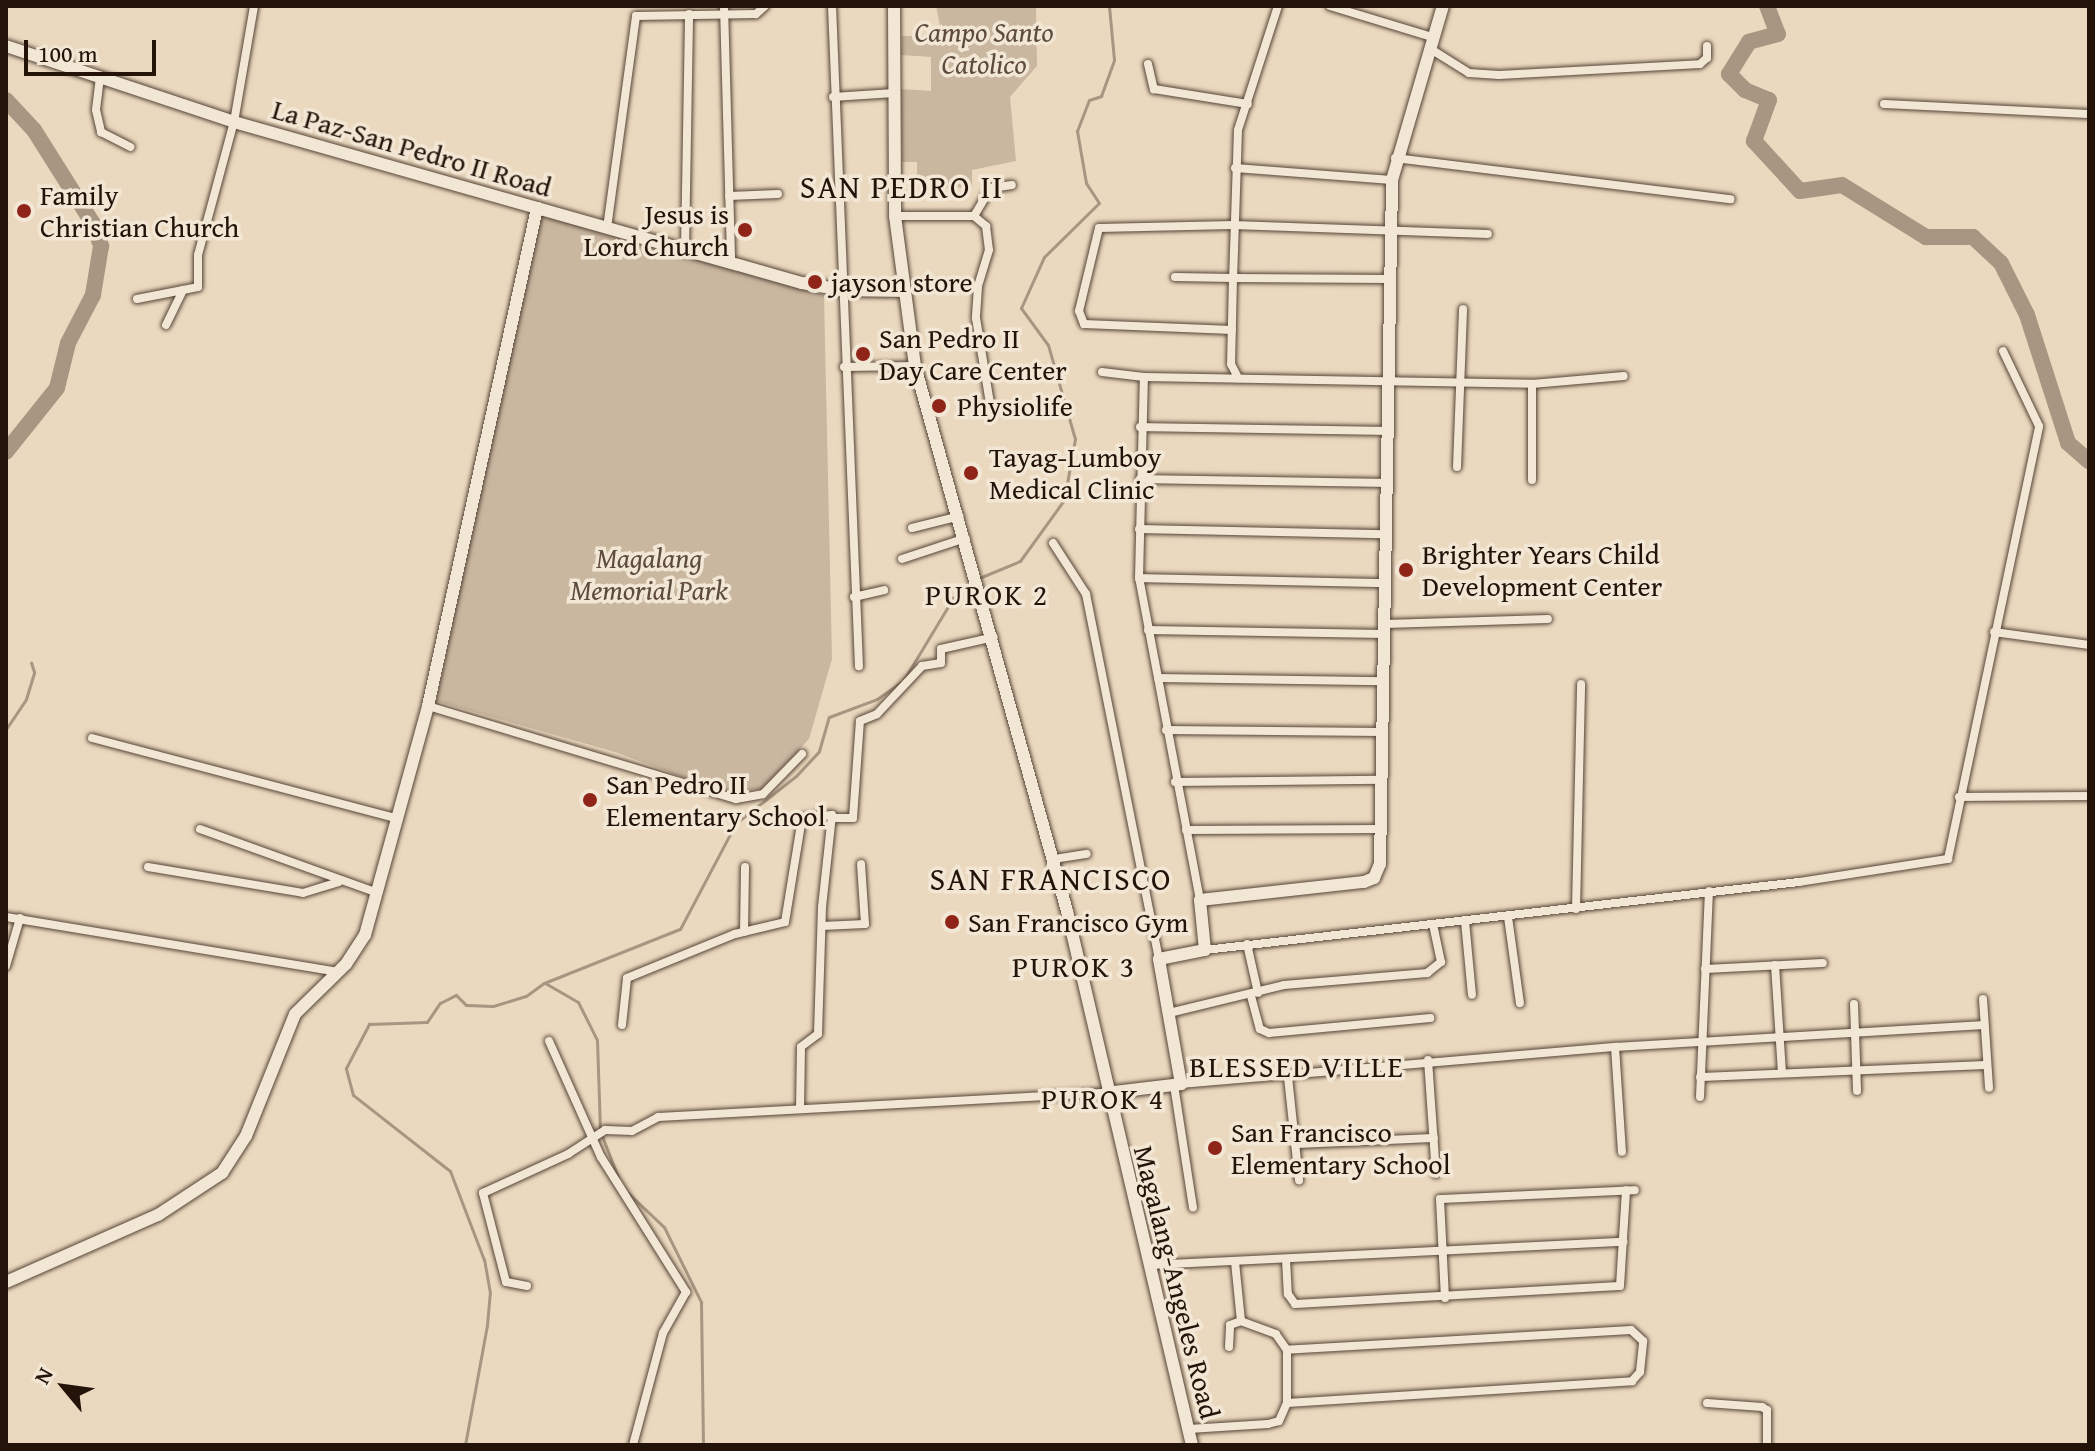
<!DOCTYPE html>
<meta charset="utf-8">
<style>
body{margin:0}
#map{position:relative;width:2095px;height:1451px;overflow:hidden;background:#ebd9bf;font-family:"Gentium Book Plus",serif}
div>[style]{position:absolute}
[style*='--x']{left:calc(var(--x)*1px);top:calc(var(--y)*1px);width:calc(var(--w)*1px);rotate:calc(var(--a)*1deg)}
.green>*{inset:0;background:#c9b7a0}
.stream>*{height:3px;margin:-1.5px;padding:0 1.5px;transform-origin:1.5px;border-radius:1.5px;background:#a79681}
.river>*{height:16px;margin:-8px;padding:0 8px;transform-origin:8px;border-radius:8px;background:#a79681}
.roads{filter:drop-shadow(0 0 2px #554436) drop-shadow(0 0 2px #554436)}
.street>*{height:8px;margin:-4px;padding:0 4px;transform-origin:4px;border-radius:4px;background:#f2e6d5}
.secondary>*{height:12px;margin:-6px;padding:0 6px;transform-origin:6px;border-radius:6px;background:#f2e6d5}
.dots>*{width:22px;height:22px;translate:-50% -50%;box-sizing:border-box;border:4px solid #f2e6d5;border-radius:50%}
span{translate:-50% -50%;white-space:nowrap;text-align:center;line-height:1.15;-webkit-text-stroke:7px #f2e6d5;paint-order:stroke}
.park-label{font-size:28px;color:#5d4c3e;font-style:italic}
.street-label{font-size:28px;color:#231309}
.poi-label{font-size:28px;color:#231309}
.left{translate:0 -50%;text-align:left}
.right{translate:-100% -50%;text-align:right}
.neighbourhood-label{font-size:30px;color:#231309;letter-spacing:2px}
.quarter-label{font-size:32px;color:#231309;letter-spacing:2px}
.frame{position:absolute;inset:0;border:8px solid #231309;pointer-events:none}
.north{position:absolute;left:24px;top:1347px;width:80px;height:80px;-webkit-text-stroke:6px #f2e6d5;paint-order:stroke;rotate:299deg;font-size:22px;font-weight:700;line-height:32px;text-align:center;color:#231309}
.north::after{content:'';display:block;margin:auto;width:28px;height:36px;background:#231309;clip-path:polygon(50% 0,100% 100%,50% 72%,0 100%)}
.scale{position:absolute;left:24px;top:40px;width:132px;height:36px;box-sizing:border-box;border:4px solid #231309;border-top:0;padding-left:10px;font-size:24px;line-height:28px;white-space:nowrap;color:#231309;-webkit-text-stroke:6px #f2e6d5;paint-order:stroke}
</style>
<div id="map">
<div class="green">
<div style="clip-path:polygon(936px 6px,1036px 6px,1037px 66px,1010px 97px,1016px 161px,972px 170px,972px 187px,924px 189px,923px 179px,917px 179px,917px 162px,902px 162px,901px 89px,931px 91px,931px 57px,901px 55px,902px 36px,942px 36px)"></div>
<div style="clip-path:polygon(539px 215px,824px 295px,832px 659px,809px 739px,762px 789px,723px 792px,615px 752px,436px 701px)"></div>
</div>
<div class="stream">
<div style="--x:979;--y:578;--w:44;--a:-22.5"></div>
<div style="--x:1020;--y:561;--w:75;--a:-54.2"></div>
<div style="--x:1064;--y:500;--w:62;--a:-79.8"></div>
<div style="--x:1075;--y:439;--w:98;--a:-106"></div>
<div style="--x:1048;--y:345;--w:46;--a:-126.1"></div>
<div style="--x:1021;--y:308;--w:56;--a:-65.7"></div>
<div style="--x:1044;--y:257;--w:77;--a:-44.5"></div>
<div style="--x:1099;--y:203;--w:24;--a:-123"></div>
<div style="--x:1086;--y:183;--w:53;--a:-99.8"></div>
<div style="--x:1077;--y:131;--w:33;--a:-69"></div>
<div style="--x:1089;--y:100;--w:13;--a:-18"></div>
<div style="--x:1101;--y:96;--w:38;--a:-70"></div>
<div style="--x:1114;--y:60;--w:54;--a:-95.3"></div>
<div style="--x:6;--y:729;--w:36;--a:-56"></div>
<div style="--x:26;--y:699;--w:28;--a:-73"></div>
<div style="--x:34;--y:672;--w:10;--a:-107"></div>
<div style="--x:545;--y:983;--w:38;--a:30"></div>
<div style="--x:578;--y:1002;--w:42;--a:63.4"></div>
<div style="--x:597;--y:1040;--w:91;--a:88.1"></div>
<div style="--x:602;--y:1136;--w:44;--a:68.7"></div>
<div style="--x:628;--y:1193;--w:50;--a:43.4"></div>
<div style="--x:664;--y:1227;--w:84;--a:63.7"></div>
<div style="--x:701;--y:1302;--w:143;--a:89.2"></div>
<div style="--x:465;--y:1445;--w:122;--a:-79.6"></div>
<div style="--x:487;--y:1325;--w:32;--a:-85"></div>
<div style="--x:490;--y:1293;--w:34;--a:-100"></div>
<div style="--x:484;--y:1260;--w:95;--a:-110.9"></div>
<div style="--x:450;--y:1171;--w:123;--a:-141.9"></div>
<div style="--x:353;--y:1095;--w:28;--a:-105"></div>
<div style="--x:346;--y:1068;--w:50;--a:-62.4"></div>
<div style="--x:369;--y:1024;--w:58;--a:-2"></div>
<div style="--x:427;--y:1022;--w:23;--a:-56"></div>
<div style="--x:440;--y:1003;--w:18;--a:-27"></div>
<div style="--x:456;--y:995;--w:14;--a:45"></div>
<div style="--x:466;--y:1005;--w:27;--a:2"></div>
<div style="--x:493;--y:1006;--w:34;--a:-17"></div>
<div style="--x:526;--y:996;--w:22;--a:-36"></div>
<div style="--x:544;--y:983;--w:146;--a:-21.7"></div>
<div style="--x:680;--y:929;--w:120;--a:-62.2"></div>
<div style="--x:736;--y:823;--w:76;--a:-38.1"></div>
<div style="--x:796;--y:776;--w:34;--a:-47"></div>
<div style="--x:819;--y:751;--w:35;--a:-74"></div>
<div style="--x:829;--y:717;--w:51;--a:-20.6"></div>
<div style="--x:877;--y:699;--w:32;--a:-35"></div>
<div style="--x:903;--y:681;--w:97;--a:-58.9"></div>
<div style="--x:953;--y:598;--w:21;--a:-37"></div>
</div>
<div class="river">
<div style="--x:1767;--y:6;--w:30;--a:69"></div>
<div style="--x:1778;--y:34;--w:30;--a:165"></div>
<div style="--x:1749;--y:42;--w:38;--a:122"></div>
<div style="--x:1729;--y:74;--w:23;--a:45"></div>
<div style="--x:1745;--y:90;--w:26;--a:23"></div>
<div style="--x:1769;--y:100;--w:44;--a:110.1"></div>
<div style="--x:1754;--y:141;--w:68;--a:47.4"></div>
<div style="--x:1800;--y:191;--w:42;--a:-8.1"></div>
<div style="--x:1842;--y:185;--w:99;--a:31.8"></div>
<div style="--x:1926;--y:237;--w:47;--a:0"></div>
<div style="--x:1973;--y:237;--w:38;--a:43"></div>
<div style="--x:2001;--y:263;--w:58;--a:63.4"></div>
<div style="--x:2027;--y:315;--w:134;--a:72.2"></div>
<div style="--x:2068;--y:443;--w:28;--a:41"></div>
<div style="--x:6;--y:100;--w:41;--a:47"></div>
<div style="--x:34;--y:130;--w:109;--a:57.8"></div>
<div style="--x:92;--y:222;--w:26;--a:69"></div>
<div style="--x:101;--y:246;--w:50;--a:99.3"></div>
<div style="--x:93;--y:295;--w:54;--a:117.5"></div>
<div style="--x:68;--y:343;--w:46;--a:103.7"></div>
<div style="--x:57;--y:388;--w:82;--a:128.6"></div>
</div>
<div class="roads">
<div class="street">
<div style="--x:724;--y:6;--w:256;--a:88.4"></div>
<div style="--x:832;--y:6;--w:661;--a:87.66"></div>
<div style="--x:1278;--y:6;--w:130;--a:107.9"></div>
<div style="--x:1238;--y:130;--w:148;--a:91.9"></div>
<div style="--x:1233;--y:278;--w:156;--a:0.4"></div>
<div style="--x:1330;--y:6;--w:107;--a:16.9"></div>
<div style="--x:1429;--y:48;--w:47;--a:32"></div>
<div style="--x:1469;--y:73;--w:30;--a:4"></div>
<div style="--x:1499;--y:75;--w:201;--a:-3.1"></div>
<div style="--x:1700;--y:64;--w:9;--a:-41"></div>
<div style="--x:1707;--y:58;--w:12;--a:-90"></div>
<div style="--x:1148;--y:64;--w:26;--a:77"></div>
<div style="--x:1154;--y:89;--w:95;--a:9.1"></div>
<div style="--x:100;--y:77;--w:33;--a:97"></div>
<div style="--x:96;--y:110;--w:23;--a:77"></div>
<div style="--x:101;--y:132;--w:33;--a:27"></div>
<div style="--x:833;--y:97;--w:61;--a:-3.8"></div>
<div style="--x:1884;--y:104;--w:205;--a:2.8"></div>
<div style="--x:1395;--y:158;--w:338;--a:7"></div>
<div style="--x:1235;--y:168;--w:157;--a:4.4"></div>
<div style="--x:729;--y:196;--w:49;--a:-2.3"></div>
<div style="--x:895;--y:216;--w:79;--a:0"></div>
<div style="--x:974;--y:216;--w:16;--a:40"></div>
<div style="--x:986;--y:226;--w:24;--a:83"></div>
<div style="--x:989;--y:250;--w:39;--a:107"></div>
<div style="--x:978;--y:287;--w:31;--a:94"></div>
<div style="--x:976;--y:318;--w:93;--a:80.7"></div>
<div style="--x:974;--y:216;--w:33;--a:-59"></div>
<div style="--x:991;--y:188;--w:21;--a:-8"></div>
<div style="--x:607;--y:228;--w:214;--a:-82.2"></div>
<div style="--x:636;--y:16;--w:120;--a:-1"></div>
<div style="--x:756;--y:14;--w:12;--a:-42"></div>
<div style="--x:685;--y:249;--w:235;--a:-89"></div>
<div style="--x:1175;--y:277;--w:58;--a:1"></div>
<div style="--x:1233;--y:278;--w:86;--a:91.3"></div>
<div style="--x:1231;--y:364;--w:16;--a:63"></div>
<div style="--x:137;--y:299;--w:47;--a:-11.1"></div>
<div style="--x:166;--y:325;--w:39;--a:-64"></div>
<div style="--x:183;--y:290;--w:15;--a:-11"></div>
<div style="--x:198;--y:287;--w:32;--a:-90"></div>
<div style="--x:198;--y:255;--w:138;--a:-74.9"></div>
<div style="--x:234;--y:122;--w:118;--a:-80.2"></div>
<div style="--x:1232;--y:330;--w:148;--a:-177.7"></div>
<div style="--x:1084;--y:324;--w:14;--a:-111"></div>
<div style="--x:1079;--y:311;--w:85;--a:-76.5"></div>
<div style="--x:1099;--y:228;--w:134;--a:-1.3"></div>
<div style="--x:1233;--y:225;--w:255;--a:2"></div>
<div style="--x:844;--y:367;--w:71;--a:-0.8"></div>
<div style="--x:1102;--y:372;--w:42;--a:6.8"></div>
<div style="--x:1532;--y:384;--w:96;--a:90"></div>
<div style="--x:1140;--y:427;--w:247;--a:0.9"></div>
<div style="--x:1457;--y:467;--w:158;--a:-87.8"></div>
<div style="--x:1140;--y:479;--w:246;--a:0.9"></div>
<div style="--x:912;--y:528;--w:49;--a:-14"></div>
<div style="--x:1139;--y:529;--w:245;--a:1.2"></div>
<div style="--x:1053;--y:543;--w:61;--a:57.1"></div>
<div style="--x:1086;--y:594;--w:372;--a:78.7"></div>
<div style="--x:902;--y:559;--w:67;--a:-18.2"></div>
<div style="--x:1139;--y:578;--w:246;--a:1.2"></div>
<div style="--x:854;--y:597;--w:31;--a:-13"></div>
<div style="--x:1385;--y:624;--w:163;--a:-1.8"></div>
<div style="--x:1148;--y:630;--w:236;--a:1"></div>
<div style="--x:1994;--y:632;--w:96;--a:7.8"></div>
<div style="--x:1158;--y:678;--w:226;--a:0.8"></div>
<div style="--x:428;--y:706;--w:322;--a:16.8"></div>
<div style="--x:736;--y:799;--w:27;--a:-10"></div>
<div style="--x:763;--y:794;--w:56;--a:-45.7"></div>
<div style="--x:1166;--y:730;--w:216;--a:0.5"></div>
<div style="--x:92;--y:738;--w:317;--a:14.8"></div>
<div style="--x:1175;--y:782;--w:207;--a:-0.6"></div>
<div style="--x:1959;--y:797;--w:130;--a:-0.4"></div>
<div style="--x:834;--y:818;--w:19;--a:0"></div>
<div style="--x:853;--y:818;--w:97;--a:-85.9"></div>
<div style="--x:860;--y:721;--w:18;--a:-22"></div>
<div style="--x:877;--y:714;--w:66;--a:-46.8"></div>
<div style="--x:922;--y:666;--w:19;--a:-9"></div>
<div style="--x:941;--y:663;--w:14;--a:-90"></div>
<div style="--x:941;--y:649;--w:54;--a:-12.8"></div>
<div style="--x:200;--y:829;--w:189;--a:19.8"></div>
<div style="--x:1186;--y:830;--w:196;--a:-0.3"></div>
<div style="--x:1054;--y:859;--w:33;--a:-9"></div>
<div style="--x:148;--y:867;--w:157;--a:9.5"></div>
<div style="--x:303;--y:893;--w:37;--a:-17"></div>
<div style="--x:1200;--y:900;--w:328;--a:-100.7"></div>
<div style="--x:1139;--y:578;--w:201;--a:-88.6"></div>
<div style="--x:1144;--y:377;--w:388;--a:1"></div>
<div style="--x:1532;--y:384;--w:92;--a:-5"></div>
<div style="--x:1576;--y:909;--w:225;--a:-88.7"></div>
<div style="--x:6;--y:917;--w:337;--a:9.4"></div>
<div style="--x:1508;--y:917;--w:87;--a:82.1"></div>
<div style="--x:1465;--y:921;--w:74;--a:84.6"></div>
<div style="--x:822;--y:926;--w:43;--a:-2.7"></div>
<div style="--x:865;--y:924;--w:60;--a:-93.8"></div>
<div style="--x:744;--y:932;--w:65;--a:-89.1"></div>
<div style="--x:1247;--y:944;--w:50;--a:77.3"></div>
<div style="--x:1205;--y:950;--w:598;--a:-6.53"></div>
<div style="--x:1799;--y:882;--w:151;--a:-8.8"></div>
<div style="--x:1948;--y:859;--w:442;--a:-78.1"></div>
<div style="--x:2039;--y:426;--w:83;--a:-115.6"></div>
<div style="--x:1775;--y:965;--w:108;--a:86.3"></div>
<div style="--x:6;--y:966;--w:50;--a:-73.7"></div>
<div style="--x:1705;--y:969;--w:118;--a:-2.9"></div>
<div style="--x:1251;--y:996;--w:34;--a:75"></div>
<div style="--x:1260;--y:1029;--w:10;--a:24"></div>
<div style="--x:1269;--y:1033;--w:162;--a:-5.3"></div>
<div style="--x:1983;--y:999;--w:89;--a:86.1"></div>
<div style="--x:1854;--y:1004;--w:87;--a:88"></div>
<div style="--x:1169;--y:1013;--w:118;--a:-13.7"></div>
<div style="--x:1284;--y:985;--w:144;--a:-4.8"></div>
<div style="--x:1427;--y:973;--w:18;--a:-38"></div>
<div style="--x:1441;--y:962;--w:39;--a:-102"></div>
<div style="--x:622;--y:1025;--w:47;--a:-83.9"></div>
<div style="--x:627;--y:978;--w:117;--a:-22.2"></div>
<div style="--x:735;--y:934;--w:51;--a:-13.5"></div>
<div style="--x:785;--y:922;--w:105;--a:-80.7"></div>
<div style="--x:802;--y:818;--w:30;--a:-6"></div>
<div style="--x:832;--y:815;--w:93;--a:96.2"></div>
<div style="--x:822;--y:907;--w:127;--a:91.8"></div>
<div style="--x:818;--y:1034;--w:21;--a:143"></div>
<div style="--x:801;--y:1047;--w:61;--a:90.9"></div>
<div style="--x:549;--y:1041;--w:127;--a:65.9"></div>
<div style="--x:601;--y:1157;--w:160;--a:57.8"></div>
<div style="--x:686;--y:1292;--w:47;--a:119.3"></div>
<div style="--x:663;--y:1333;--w:116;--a:105"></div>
<div style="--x:1615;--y:1047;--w:105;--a:86.2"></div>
<div style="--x:1428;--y:1060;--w:114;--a:86"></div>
<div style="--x:1288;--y:1077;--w:104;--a:83.9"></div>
<div style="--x:1700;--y:1077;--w:287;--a:-2.4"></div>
<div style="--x:1181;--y:1084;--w:436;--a:-4.9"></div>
<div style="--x:1615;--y:1047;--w:370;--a:-3.4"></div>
<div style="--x:1174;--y:1085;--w:124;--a:81.2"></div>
<div style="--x:1700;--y:1097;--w:206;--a:-87.5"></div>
<div style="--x:1295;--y:1144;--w:139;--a:-2.5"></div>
<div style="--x:1286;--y:1259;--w:35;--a:87"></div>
<div style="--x:1288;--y:1294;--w:12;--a:55"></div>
<div style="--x:1295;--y:1304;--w:325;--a:-3.2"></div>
<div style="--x:1620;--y:1286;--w:96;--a:-86.4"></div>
<div style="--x:1149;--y:1265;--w:475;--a:-2.8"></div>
<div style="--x:527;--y:1286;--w:21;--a:-169"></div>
<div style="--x:506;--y:1282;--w:92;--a:-104.5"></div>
<div style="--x:483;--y:1193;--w:94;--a:-24.6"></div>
<div style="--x:568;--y:1154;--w:44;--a:-33"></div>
<div style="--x:605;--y:1130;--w:27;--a:2"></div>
<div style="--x:632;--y:1131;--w:30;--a:-28"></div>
<div style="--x:658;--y:1117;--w:449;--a:-3.1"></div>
<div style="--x:1445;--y:1298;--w:99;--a:-92.9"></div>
<div style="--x:1440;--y:1199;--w:195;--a:-2.6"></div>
<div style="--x:1229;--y:1347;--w:22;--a:-87"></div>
<div style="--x:1230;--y:1325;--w:12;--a:-20"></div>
<div style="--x:1287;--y:1403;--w:346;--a:-3.6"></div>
<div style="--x:1632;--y:1381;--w:12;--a:-48"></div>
<div style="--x:1640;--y:1372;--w:31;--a:-84"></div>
<div style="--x:1643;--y:1341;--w:16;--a:-137"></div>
<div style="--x:1631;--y:1330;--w:345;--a:176.7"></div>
<div style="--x:1707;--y:1403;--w:55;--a:4.2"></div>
<div style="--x:1762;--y:1407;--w:6;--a:31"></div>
<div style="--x:1767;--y:1410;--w:35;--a:90"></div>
<div style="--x:1189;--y:1429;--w:79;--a:-3.6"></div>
<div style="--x:1268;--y:1424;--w:11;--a:-15"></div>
<div style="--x:1279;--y:1421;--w:20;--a:-66"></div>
<div style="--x:1287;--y:1403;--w:53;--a:-90"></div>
<div style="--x:1287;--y:1350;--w:19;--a:-125"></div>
<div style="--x:1276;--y:1334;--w:37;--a:-160"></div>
<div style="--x:1241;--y:1321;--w:59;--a:-95.8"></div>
</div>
<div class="secondary">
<div style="--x:894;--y:6;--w:210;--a:89.7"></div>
<div style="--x:895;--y:216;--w:151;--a:82.4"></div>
<div style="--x:915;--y:366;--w:566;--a:74.42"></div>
<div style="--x:1067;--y:911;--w:548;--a:76.83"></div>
<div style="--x:6;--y:46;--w:240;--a:18.4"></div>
<div style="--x:234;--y:122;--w:590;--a:15.83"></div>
<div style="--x:802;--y:283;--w:40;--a:10"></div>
<div style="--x:841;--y:290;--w:63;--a:0.9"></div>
<div style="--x:1106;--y:1093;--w:76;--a:-6.8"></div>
<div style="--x:1181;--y:1084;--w:127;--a:-100"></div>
<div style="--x:1159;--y:959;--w:47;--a:-11.1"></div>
<div style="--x:1205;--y:950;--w:50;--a:-95.7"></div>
<div style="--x:1200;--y:900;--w:165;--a:-6.3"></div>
<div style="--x:1364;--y:882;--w:11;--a:-22"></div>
<div style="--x:1374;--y:878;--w:15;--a:-67"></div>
<div style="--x:1380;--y:864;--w:684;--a:-88.99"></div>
<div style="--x:1392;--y:180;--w:181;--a:-73.7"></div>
<div style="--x:6;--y:1282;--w:166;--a:-23.8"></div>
<div style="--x:158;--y:1215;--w:77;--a:-33.3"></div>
<div style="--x:222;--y:1173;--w:44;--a:-57"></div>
<div style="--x:246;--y:1136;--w:131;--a:-68.1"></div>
<div style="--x:295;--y:1014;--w:71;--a:-44.4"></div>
<div style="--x:346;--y:964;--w:35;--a:-57"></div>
<div style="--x:365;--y:935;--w:238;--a:-74.6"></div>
<div style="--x:428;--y:706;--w:510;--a:-77.65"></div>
</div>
</div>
<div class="dots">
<div style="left:24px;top:211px;background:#8f2418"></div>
<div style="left:745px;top:230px;background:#8f2418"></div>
<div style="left:815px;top:282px;background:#8f2418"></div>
<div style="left:863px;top:354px;background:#8f2418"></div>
<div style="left:939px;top:406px;background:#8f2418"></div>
<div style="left:971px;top:473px;background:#8f2418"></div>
<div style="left:1406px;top:570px;background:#8f2418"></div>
<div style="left:590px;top:800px;background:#8f2418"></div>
<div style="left:952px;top:922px;background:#8f2418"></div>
<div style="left:1215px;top:1148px;background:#8f2418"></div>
</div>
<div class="park-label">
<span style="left:984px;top:48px">Campo Santo<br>Catolico</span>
<span style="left:649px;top:574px">Magalang<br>Memorial Park</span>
</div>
<div class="street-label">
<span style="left:412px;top:148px;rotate:16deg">La Paz-San Pedro II Road</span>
<span style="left:1177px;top:1282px;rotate:76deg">Magalang-Angeles Road</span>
</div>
<div class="poi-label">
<span class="left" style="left:40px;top:211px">Family<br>Christian Church</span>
<span class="right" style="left:729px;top:230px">Jesus is<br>Lord Church</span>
<span class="left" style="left:831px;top:282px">jayson store</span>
<span class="left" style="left:879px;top:354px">San Pedro II<br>Day Care Center</span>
<span class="left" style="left:957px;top:406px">Physiolife</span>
<span class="left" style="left:989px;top:473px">Tayag-Lumboy<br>Medical Clinic</span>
<span class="left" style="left:1422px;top:570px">Brighter Years Child<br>Development Center</span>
<span class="left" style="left:606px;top:800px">San Pedro Ⅱ<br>Elementary School</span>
<span class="left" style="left:968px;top:922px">San Francisco Gym</span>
<span class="left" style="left:1231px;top:1148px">San Francisco<br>Elementary School</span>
</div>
<div class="neighbourhood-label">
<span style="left:987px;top:594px">PUROK 2</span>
<span style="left:1074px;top:966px">PUROK 3</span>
<span style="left:1297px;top:1066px">BLESSED VILLE</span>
<span style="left:1103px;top:1098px">PUROK 4</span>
</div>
<div class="quarter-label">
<span style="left:902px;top:187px">SAN PEDRO II</span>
<span style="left:1051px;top:879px">SAN FRANCISCO</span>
</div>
<div class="frame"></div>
<div class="north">N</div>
<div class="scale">100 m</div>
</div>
